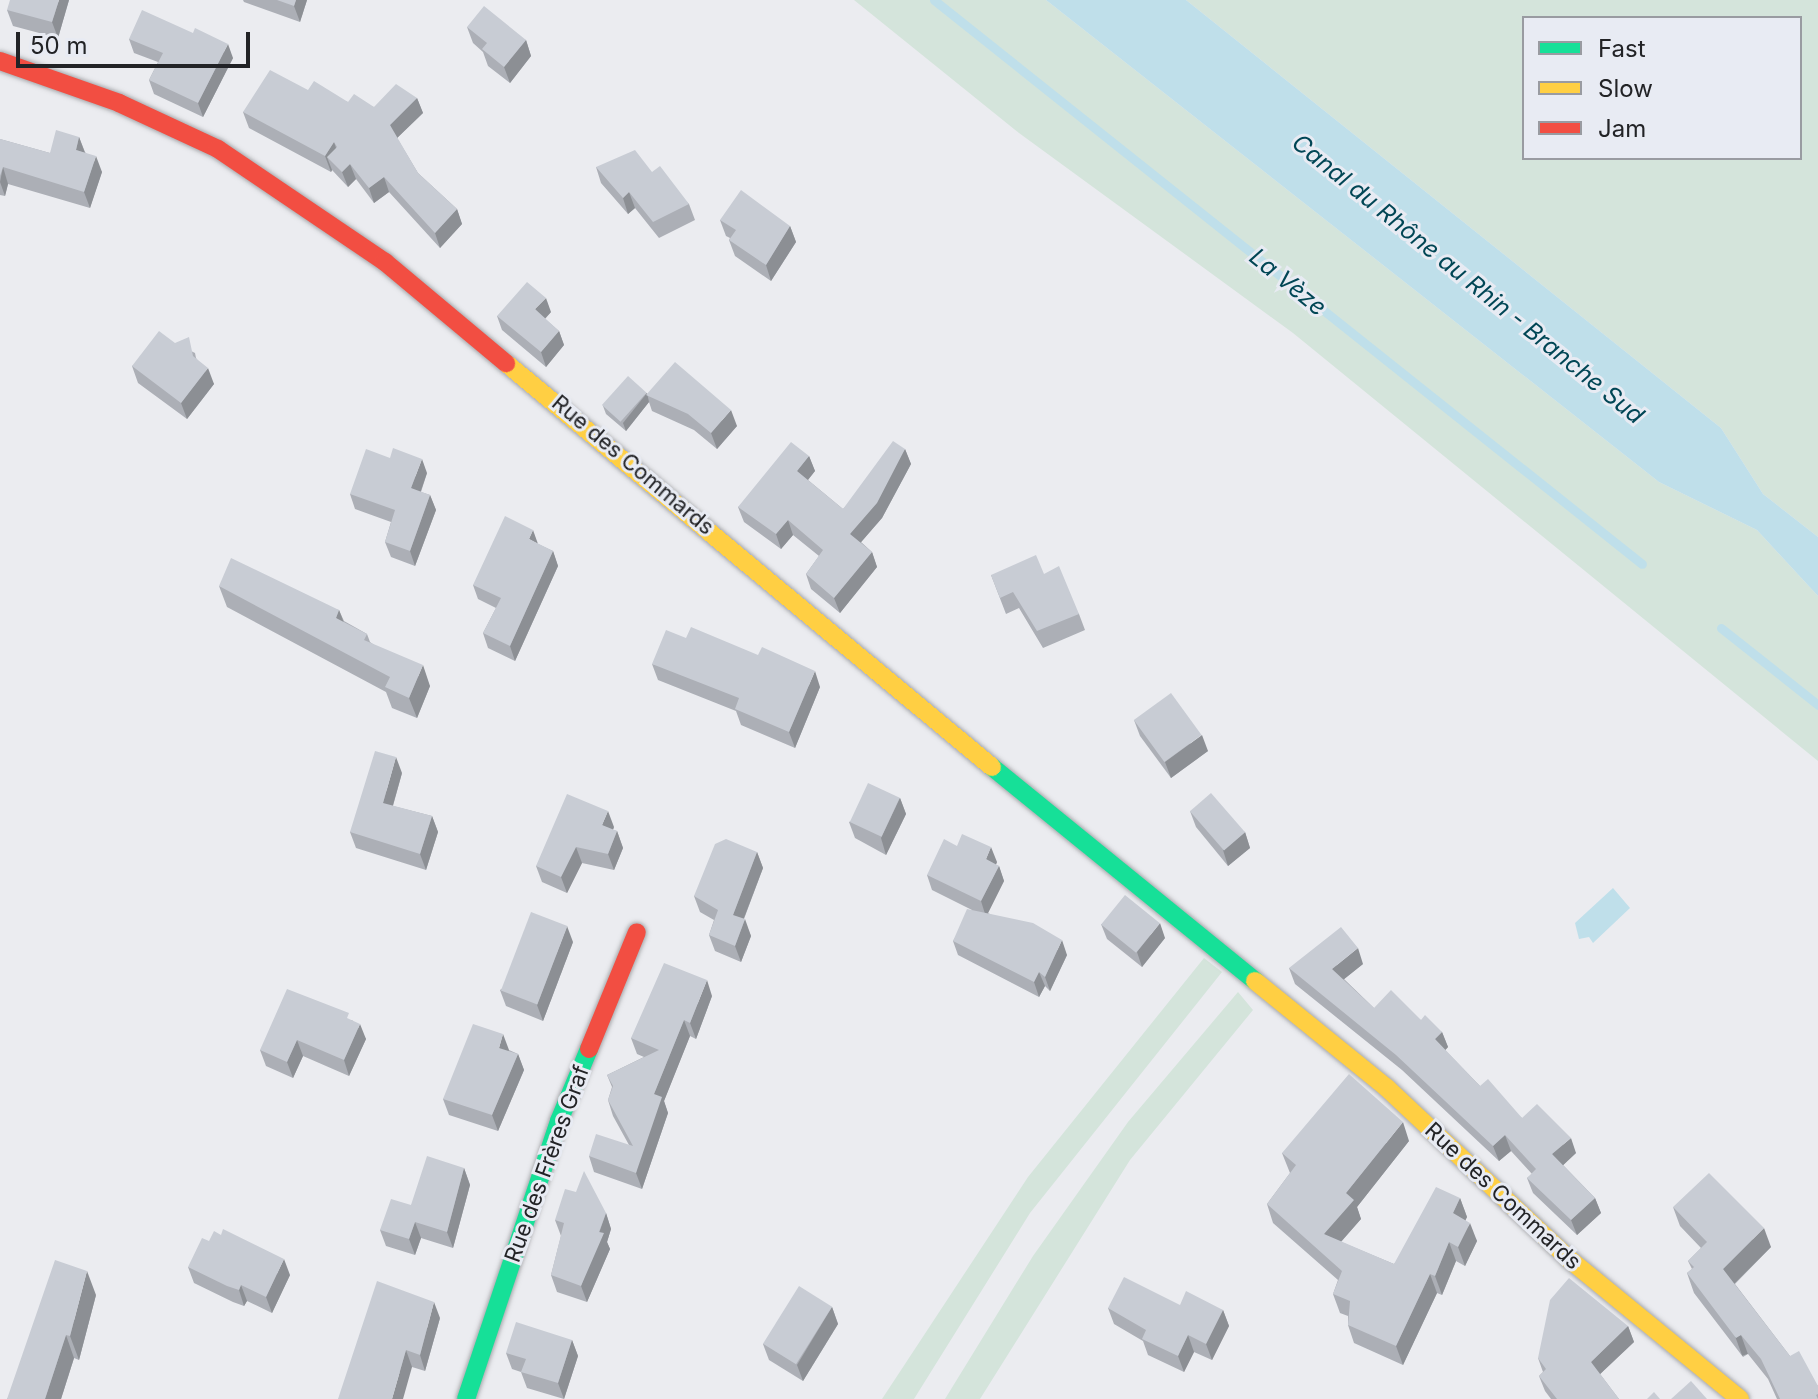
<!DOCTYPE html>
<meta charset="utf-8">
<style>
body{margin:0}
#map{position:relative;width:1818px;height:1399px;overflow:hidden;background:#ebecf0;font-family:Inter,sans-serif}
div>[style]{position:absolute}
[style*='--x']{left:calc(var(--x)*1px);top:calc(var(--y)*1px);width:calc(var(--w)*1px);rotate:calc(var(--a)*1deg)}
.green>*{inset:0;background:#d4e4db}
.water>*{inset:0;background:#bfdfea}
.stream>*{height:9px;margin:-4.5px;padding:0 4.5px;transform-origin:4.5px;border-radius:4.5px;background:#bfdfea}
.roads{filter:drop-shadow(0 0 2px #a8a9ac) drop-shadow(0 0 2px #a8a9ac)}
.fast>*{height:18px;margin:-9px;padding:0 9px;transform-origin:9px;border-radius:9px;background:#16e098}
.slow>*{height:18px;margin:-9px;padding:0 9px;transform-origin:9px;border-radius:9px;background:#ffcf43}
.jam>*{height:18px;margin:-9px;padding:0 9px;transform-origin:9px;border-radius:9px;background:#f24e42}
.wall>*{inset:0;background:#acafb6}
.shaded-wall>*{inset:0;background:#8c8f94;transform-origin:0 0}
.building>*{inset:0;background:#c8ccd4;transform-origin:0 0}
span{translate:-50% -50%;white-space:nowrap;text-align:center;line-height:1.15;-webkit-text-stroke:6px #e8ebf3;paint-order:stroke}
.street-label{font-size:22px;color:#222326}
.water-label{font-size:24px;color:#014655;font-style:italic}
.legend{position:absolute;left:1522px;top:16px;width:280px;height:144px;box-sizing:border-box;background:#e8ebf3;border:2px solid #999ba1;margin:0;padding:10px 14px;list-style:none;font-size:24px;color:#222326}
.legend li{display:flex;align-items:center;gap:16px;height:40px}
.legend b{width:40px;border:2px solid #999ba1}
.scale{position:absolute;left:16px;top:32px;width:234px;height:36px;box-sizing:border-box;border:4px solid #222326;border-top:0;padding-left:10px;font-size:24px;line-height:28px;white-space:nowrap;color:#222326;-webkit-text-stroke:6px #e8ebf3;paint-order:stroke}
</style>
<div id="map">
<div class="green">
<div style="clip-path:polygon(854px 0,1046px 0,1659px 482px,1757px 530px,1818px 596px,1818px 761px,1293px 333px,1019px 133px)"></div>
<div style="clip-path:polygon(evenodd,1186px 0,1818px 0,1818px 537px,1763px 494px,1721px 428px,1186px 0,1524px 18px,1800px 18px,1800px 158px,1524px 158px,1524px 18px)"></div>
<div style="clip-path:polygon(1204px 958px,1222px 972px,1030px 1213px,914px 1399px,882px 1399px,1028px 1177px)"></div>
<div style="clip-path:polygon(1238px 992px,1253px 1010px,1130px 1160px,980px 1399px,945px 1399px,1033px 1256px,1128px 1122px)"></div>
</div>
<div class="water">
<div style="clip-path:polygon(1046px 0,1186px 0,1721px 428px,1763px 494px,1818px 537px,1818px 596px,1757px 530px,1659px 482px)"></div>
<div style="clip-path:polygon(1613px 888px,1630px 908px,1593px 943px,1589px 937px,1579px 939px,1575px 923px)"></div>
</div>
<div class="stream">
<div style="--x:934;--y:0;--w:905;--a:38.54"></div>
<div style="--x:1721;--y:628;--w:124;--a:38.4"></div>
</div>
<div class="roads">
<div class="fast">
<div style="--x:992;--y:767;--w:339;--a:39.1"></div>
<div style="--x:466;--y:1399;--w:293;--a:-71.5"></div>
<div style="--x:559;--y:1121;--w:78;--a:-67.4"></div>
</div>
<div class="slow">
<div style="--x:506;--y:363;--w:632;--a:39.74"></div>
<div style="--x:1255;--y:981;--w:170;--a:39"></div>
<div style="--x:1387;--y:1088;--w:250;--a:43.2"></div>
<div style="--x:1569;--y:1259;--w:221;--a:39.3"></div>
</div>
<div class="jam">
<div style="--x:0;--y:61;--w:126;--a:19.4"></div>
<div style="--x:119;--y:103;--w:109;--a:24.9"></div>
<div style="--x:218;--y:149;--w:202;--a:34.1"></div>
<div style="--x:385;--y:262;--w:158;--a:39.9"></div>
<div style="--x:589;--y:1049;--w:126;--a:-67.7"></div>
</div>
</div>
<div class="wall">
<div style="clip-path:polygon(69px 0,58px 38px,13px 26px,7px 10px)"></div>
<div style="clip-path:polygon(243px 0,307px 0,300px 22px,244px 2px)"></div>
<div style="clip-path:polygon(467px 27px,526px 40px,531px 56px,510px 83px,488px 66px,483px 52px,473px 43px)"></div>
<div style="clip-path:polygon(193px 33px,233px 58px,203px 117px,154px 94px,149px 80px,158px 62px,134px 53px,129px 39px)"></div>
<div style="clip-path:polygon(308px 90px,348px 102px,374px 107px,417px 98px,423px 113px,397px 138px,418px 173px,457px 209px,462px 224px,440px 248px,389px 192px,374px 203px,356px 179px,348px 187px,332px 170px,331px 172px,249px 128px,243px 112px)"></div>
<div style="clip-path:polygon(79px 137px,85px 152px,102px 172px,90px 208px,8px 184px,5px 196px,0 195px,0 139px,50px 153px)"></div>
<div style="clip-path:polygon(596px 167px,652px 172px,689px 204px,695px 220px,659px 238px,635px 208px,628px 214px,601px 183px)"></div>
<div style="clip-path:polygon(720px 220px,790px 226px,796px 242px,771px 281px,735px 256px,729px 240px,730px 238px,726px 236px)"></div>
<div style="clip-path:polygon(551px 312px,545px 319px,559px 331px,564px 345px,546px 367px,502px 330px,497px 316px)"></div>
<div style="clip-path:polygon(175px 343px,195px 353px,196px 358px,214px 384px,187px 419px,138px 383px,132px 366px)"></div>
<div style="clip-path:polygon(647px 393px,647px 394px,737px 426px,717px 449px,694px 430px,652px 411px,649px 402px,626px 431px,606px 414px,603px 406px)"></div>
<div style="clip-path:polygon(905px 449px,911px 464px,882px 518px,861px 542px,872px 552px,877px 567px,840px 613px,811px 589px,806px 574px,819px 556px,793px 535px,781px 549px,744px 522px,738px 507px,809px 456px,815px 471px,808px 480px,843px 509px)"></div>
<div style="clip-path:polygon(427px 473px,421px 492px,430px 495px,436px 510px,415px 566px,391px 557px,385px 542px,391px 522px,355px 509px,350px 494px)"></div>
<div style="clip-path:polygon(538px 544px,553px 551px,558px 566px,515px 661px,488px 648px,483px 633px,496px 608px,478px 599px,473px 585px)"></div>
<div style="clip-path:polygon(1044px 574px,1079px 614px,1085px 630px,1043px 648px,1019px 608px,1006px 614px,991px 575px)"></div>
<div style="clip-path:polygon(219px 586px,339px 610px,344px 621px,367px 634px,370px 642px,430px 686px,417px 718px,392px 708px,386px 692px,227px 607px)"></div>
<div style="clip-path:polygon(652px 664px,820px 687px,795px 748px,741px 725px,736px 711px,658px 680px)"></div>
<div style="clip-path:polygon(1134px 720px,1208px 751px,1171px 778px,1140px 736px)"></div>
<div style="clip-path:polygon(402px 773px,393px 806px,432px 816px,438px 832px,426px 870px,356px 848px,350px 832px)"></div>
<div style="clip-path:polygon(900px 798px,906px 814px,886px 855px,855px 838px,849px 822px)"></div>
<div style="clip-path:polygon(1190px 811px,1245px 832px,1250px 848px,1228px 866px,1196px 827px)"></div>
<div style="clip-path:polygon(614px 827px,613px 830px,617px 831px,623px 848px,614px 870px,582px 863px,567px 893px,542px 882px,536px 866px)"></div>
<div style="clip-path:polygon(757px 852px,763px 868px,744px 919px,751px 936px,741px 962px,715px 951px,709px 935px,714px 920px,700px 912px,694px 896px)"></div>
<div style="clip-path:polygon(997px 862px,996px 865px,999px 866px,1004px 881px,988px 913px,1067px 955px,1050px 991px,1045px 986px,1039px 997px,958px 955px,953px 941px,972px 910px,932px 890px,927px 875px)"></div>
<div style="clip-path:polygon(1101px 924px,1165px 938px,1142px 967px,1107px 939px)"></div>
<div style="clip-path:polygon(573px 942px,543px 1021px,506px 1006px,500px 990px)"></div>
<div style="clip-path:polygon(1363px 964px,1344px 979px,1374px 1008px,1421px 1020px,1442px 1032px,1448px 1047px,1445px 1050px,1480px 1086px,1522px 1118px,1576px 1153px,1563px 1165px,1595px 1198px,1601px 1213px,1577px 1235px,1533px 1193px,1527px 1178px,1532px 1174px,1511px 1151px,1499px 1161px,1402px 1070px,1295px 984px,1289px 968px)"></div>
<div style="clip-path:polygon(712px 996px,696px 1039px,690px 1036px,664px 1101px,668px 1113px,642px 1189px,594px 1172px,589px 1156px,629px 1145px,613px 1116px,608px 1100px,612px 1087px,607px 1075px,644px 1057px,637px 1054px,631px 1038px)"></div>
<div style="clip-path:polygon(352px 1020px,366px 1039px,349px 1076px,303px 1056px,293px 1078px,266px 1066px,260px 1050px)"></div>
<div style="clip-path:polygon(509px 1050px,518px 1054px,524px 1070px,498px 1131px,449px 1115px,443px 1099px)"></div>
<div style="clip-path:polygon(1409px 1141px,1357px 1207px,1361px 1219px,1341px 1242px,1394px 1264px,1460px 1198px,1467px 1217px,1465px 1220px,1477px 1241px,1465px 1266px,1456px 1261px,1442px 1295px,1437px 1293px,1403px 1365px,1354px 1343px,1348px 1325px,1348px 1316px,1340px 1313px,1333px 1294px,1338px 1280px,1273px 1223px,1267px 1204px,1290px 1173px,1282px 1153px)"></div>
<div style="clip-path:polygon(464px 1168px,470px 1185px,453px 1248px,421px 1238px,415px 1255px,386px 1246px,380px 1230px,411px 1205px)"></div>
<div style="clip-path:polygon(1673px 1207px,1771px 1247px,1735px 1284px,1790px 1356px,1818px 1386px,1818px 1399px,1777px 1399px,1768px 1379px,1748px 1354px,1743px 1357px,1694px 1293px,1687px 1273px,1692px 1269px,1688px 1261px,1701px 1248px,1680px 1226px)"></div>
<div style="clip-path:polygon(606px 1213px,611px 1229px,607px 1242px,610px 1249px,587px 1302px,557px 1292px,551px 1275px,561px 1236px,555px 1220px)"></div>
<div style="clip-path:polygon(188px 1267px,290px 1275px,272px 1313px,247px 1301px,244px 1306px,233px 1302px,194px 1283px)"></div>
<div style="clip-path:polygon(96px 1295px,79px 1360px,74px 1358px,61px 1399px,7px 1399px)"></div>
<div style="clip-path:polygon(1180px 1305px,1223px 1310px,1229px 1326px,1212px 1360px,1194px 1352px,1184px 1372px,1148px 1355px,1143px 1341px,1114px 1324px,1108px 1308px)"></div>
<div style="clip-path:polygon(832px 1307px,838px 1324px,803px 1381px,769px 1360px,763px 1344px)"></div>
<div style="clip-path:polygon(440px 1318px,425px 1371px,412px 1367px,338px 1399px)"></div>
<div style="clip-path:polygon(1628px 1326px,1634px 1342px,1600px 1374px,1619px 1399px,1551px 1399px,1545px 1391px,1539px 1376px,1543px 1372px,1538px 1358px)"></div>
<div style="clip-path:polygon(572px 1340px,578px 1356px,564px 1399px,527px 1388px,521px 1372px,512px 1369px,506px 1353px)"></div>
</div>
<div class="shaded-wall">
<div style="clip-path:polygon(59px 0,69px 0,58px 38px,52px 22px)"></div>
<div style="clip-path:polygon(296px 0,307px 0,300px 22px,294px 6px)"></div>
<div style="clip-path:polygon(526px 40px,531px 56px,510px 83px,504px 67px)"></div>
<div style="clip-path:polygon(228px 44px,233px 58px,203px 117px,198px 103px)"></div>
<div style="clip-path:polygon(417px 98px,423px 113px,395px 140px,390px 125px)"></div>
<div style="clip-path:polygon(79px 137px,85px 153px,76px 150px)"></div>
<div style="clip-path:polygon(334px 142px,339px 157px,327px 157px,332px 170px,331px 172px,325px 156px)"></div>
<div style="clip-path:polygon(96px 156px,102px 172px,90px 208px,84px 192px)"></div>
<div style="clip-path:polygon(350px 164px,356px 179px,348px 187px,342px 172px)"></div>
<div style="clip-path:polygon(3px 167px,8px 184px,5px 196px,0 182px)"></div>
<div style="clip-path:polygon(384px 177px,389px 192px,374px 203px,369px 188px)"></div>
<div style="clip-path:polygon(629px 192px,635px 208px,628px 214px,623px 198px)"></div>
<div style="clip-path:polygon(457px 209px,462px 224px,440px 248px,435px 233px)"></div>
<div style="clip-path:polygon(790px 226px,796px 242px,771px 281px,766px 265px)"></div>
<div style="clip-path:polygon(546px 298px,551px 312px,540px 324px,535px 309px)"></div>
<div style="clip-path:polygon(559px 331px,564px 345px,546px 367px,541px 352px)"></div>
<div style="clip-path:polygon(208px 368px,214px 384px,187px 419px,181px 403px)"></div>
<div style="clip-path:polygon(647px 393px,649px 402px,626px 431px,623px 423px)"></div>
<div style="clip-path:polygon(731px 410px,737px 426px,717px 449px,711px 433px)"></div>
<div style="clip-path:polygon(905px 449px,911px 464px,882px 518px,856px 548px,850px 534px)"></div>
<div style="clip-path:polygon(809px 456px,815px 471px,803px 486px,797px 471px)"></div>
<div style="clip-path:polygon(422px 459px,427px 473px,417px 502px,411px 488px)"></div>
<div style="clip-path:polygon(430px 495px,436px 510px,415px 566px,410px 551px)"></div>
<div style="clip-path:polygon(788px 520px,793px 535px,781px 549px,776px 534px)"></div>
<div style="clip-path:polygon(533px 530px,538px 544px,529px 539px)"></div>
<div style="clip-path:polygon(553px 551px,558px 566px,515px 661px,510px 646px)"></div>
<div style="clip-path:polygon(872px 552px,877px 567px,840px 613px,834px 598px)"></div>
<div style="clip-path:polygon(339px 610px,347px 631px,336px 618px)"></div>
<div style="clip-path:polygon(423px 665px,430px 686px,417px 718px,409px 698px)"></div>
<div style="clip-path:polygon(815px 671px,820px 687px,795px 748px,789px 732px)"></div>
<div style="clip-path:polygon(1202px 735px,1208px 751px,1171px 778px,1165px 762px)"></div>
<div style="clip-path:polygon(396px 757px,402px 773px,389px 819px,383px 803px)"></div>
<div style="clip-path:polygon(900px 798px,906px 814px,886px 855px,881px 838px)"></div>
<div style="clip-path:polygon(608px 811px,614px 827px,608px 841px,602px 825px)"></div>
<div style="clip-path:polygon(432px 816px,438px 832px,426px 870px,420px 854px)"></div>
<div style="clip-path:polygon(617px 831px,623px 848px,614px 870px,608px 854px)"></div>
<div style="clip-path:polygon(1245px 832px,1250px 848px,1228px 866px,1223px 850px)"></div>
<div style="clip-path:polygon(576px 847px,582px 863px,567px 893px,561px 877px)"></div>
<div style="clip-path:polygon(991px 847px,997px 862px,991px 874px,986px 859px)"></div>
<div style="clip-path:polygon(757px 852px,763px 868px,739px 931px,733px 915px)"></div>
<div style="clip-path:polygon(999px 866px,1004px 881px,986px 917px,981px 901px)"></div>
<div style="clip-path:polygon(745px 919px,751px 936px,741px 962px,735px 946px)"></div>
<div style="clip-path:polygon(1160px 923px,1165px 938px,1142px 967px,1137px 952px)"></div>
<div style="clip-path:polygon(567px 926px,573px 942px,543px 1021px,537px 1005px)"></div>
<div style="clip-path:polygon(1062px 940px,1067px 955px,1050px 991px,1045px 977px)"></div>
<div style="clip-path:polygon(1358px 948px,1363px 964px,1338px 984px,1332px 969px)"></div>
<div style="clip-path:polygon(1039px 972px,1045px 986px,1039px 997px,1034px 982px)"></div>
<div style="clip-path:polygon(707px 980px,712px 996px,696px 1039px,690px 1023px)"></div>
<div style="clip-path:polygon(684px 1020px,690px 1036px,664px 1101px,668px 1113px,642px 1189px,636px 1173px,654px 1094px)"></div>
<div style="clip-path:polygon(360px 1024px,366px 1039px,349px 1076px,344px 1060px)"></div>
<div style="clip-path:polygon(1442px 1032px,1448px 1047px,1441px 1055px,1435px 1039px)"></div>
<div style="clip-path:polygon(503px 1034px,509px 1050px,505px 1064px,499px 1048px)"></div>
<div style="clip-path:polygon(297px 1040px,303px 1056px,293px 1078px,287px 1062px)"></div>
<div style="clip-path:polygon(518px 1054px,524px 1070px,498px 1131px,492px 1115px)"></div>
<div style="clip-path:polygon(1403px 1122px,1409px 1141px,1357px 1207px,1361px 1219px,1331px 1253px,1324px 1234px,1346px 1193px)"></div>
<div style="clip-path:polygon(1505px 1135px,1511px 1151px,1499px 1161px,1493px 1146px)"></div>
<div style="clip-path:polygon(1571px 1138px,1576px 1153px,1558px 1170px,1552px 1154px)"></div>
<div style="clip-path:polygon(464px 1168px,470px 1185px,453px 1248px,447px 1232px)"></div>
<div style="clip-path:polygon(1460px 1198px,1467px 1217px,1460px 1232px,1453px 1213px)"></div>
<div style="clip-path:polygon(1595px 1198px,1601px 1213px,1577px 1235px,1571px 1220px)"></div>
<div style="clip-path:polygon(606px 1213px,611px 1229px,607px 1242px,610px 1249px,587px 1302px,581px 1286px)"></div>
<div style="clip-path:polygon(415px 1222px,421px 1238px,415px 1255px,409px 1239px)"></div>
<div style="clip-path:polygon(1470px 1223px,1477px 1241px,1465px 1266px,1458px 1247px)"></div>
<div style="clip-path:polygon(1764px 1228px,1771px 1247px,1730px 1288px,1723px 1269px)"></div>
<div style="clip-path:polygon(1449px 1242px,1456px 1261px,1442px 1295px,1435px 1276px)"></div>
<div style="clip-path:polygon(284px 1259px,290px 1275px,272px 1313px,266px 1297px)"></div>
<div style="clip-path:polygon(87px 1271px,96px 1295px,79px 1360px,70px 1336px)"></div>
<div style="clip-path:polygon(1430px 1274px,1437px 1293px,1403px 1365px,1396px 1346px)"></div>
<div style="clip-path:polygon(241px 1285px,247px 1301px,244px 1306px,239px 1290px)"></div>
<div style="clip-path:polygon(434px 1302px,440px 1318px,425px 1371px,420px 1355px)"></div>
<div style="clip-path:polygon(832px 1307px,838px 1324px,803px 1381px,797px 1365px)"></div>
<div style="clip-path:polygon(1223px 1310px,1229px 1326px,1212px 1360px,1206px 1344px)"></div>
<div style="clip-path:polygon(1628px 1326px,1634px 1342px,1597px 1377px,1591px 1362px)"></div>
<div style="clip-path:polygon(66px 1335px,74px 1358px,61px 1399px,45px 1399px)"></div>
<div style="clip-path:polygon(1188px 1335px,1194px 1352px,1184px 1372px,1178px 1356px)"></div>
<div style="left:1741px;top:1335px;width:20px;height:6px;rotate:70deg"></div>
<div style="clip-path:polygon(572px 1340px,578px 1356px,564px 1399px,558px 1383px)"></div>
<div style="clip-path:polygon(406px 1350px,412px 1367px,403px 1399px,392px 1399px)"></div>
</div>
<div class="building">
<div style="clip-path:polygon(10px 0,59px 0,52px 22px,7px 10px)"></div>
<div style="clip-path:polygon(277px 0,296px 0,294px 6px)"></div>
<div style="clip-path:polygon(484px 6px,526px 40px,504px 67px,482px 49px,487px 43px,467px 27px)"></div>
<div style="clip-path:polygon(142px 10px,193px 33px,195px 28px,228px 44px,198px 103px,149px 80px,163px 53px,129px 39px)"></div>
<div style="clip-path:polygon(270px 70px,308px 90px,314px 81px,348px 102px,354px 94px,374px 107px,396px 84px,417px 98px,390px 125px,418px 173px,457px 209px,435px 233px,384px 177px,369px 188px,350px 164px,342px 172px,327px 157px,337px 147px,334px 142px,325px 156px,243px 112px)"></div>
<div style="clip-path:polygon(56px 130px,79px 137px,76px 150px,96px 156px,84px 192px,3px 167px,0 176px,0 139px,50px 153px)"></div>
<div style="clip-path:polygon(635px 150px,652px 172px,660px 166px,689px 204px,653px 222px,629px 192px,623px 198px,596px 167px)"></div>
<div style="clip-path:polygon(741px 190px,790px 226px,766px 265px,729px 240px,736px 230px,720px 220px)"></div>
<div style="clip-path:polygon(527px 282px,546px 298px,535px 309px,559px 331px,541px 352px,497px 316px)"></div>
<div style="clip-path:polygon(159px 331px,175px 343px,189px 337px,193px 356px,208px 368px,181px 403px,132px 366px)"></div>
<div style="clip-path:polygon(675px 362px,731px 410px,711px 433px,688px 414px,646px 395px)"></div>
<div style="left:628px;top:376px;width:25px;height:39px;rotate:42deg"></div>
<div style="clip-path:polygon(893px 441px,905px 449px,877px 503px,850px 534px,872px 552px,834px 598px,806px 574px,823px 550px,788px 520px,776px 534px,738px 507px,791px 442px,809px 456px,797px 471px,843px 509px)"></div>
<div style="clip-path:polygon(393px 448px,422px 459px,411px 488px,430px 495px,410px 551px,385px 542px,395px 510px,350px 494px,366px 449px,390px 458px)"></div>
<div style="clip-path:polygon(505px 516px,533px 530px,529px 539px,553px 551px,510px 646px,483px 633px,501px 598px,473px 585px)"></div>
<div style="clip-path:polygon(1036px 555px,1044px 574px,1059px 566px,1079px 614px,1037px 631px,1013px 592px,1000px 598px,991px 575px)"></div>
<div style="clip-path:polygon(231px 558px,339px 610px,336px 618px,367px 634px,364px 640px,423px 665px,409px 698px,385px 687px,390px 677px,219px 586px)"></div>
<div style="clip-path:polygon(691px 627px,758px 655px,762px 647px,815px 671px,789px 732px,735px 709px,739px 698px,652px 664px,666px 630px,686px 638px)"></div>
<div style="left:1171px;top:693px;width:52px;height:46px;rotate:54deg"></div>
<div style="clip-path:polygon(375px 751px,396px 757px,383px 803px,432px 816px,420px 854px,350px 832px)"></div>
<div style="left:868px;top:783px;width:35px;height:43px;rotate:25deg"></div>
<div style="left:1211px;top:793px;width:52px;height:28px;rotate:49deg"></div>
<div style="clip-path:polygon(567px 794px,608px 811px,602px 825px,617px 831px,608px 854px,576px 847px,561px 877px,536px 866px)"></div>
<div style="clip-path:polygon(962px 834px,991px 847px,986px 859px,999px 866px,981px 901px,927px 875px,944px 839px,957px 846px)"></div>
<div style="clip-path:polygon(726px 839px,757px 852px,733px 915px,745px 919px,735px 946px,709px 935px,718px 910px,694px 896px,715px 844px)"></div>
<div style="left:1125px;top:895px;width:45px;height:38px;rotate:39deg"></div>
<div style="clip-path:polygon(967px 909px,1033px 923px,1062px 940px,1045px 977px,1039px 972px,1034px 982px,953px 941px)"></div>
<div style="left:531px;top:912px;width:39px;height:84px;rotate:21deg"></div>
<div style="clip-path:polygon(1341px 927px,1358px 948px,1332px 969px,1374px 1008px,1391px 990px,1421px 1020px,1425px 1015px,1442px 1032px,1435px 1039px,1480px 1086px,1488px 1079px,1522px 1118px,1537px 1104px,1571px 1138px,1552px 1154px,1595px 1198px,1571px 1220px,1527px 1178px,1536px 1169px,1505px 1135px,1493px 1146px,1396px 1055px,1289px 968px)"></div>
<div style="clip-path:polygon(664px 963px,707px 980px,690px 1023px,684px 1020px,654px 1094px,662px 1097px,636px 1173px,589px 1156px,596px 1134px,633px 1146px,608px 1100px,613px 1086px,607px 1075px,659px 1050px,631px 1038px)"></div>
<div style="clip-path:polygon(287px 989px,349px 1013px,347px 1018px,360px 1024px,344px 1060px,297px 1040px,287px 1062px,260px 1050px)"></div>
<div style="clip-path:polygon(473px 1024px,503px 1034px,499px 1048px,518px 1054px,492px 1115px,443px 1099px)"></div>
<div style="clip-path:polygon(1349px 1074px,1403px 1122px,1346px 1193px,1354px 1200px,1324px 1234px,1394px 1264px,1436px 1187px,1460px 1198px,1453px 1213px,1470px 1223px,1458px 1247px,1449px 1242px,1435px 1276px,1430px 1274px,1396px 1346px,1348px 1325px,1350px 1301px,1333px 1294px,1342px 1271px,1267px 1204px,1296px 1165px,1282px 1153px)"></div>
<div style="clip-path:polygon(427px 1156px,464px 1168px,447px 1232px,415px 1222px,409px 1239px,380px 1230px,391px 1199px,411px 1205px)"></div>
<div style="clip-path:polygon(584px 1171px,606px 1213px,599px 1232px,604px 1233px,581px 1286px,551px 1275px,564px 1223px,555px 1220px,565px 1189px,576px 1192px)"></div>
<div style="clip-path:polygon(1709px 1173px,1764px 1228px,1723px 1269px,1790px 1356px,1799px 1351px,1818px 1386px,1818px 1394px,1816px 1395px,1818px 1399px,1780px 1399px,1761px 1359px,1741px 1335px,1736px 1338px,1687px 1273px,1694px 1267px,1688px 1261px,1707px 1242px,1673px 1207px)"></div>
<div style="clip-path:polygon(223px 1229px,284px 1259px,266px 1297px,241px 1285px,239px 1290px,227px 1286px,188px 1267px,202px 1238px,209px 1241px,214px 1231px,221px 1235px)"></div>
<div style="clip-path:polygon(55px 1260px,87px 1271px,70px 1336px,66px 1335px,45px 1399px,7px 1399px)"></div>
<div style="clip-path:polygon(1124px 1277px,1180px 1305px,1186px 1291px,1223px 1310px,1206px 1344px,1188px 1335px,1178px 1356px,1142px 1339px,1146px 1330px,1108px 1308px)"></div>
<div style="clip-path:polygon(1569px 1278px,1628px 1326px,1591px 1362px,1619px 1399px,1557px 1399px,1539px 1376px,1546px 1369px,1538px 1358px,1550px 1300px)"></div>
<div style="clip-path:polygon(377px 1281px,434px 1302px,420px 1355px,406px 1350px,392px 1399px,338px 1399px)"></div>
<div style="left:799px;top:1286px;width:39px;height:68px;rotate:32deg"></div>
<div style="clip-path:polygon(516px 1322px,572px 1340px,558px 1383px,521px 1372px,526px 1359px,506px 1353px)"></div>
<div style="clip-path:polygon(1691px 1381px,1707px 1399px,1671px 1399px)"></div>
<div style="clip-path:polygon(1654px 1392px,1660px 1399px,1647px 1399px)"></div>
</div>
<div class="street-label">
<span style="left:633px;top:465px;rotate:40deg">Rue des Commards</span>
<span style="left:547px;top:1164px;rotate:-70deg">Rue des Frères Graf</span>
<span style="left:1503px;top:1196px;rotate:43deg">Rue des Commards</span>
</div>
<div class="water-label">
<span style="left:1468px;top:279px;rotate:39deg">Canal du Rhône au Rhin - Branche Sud</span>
<span style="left:1288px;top:282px;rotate:39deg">La Vèze</span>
</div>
<ul class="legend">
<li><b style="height:10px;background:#16e098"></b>Fast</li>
<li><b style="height:10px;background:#ffcf43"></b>Slow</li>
<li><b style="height:10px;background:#f24e42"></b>Jam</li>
</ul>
<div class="scale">50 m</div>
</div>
